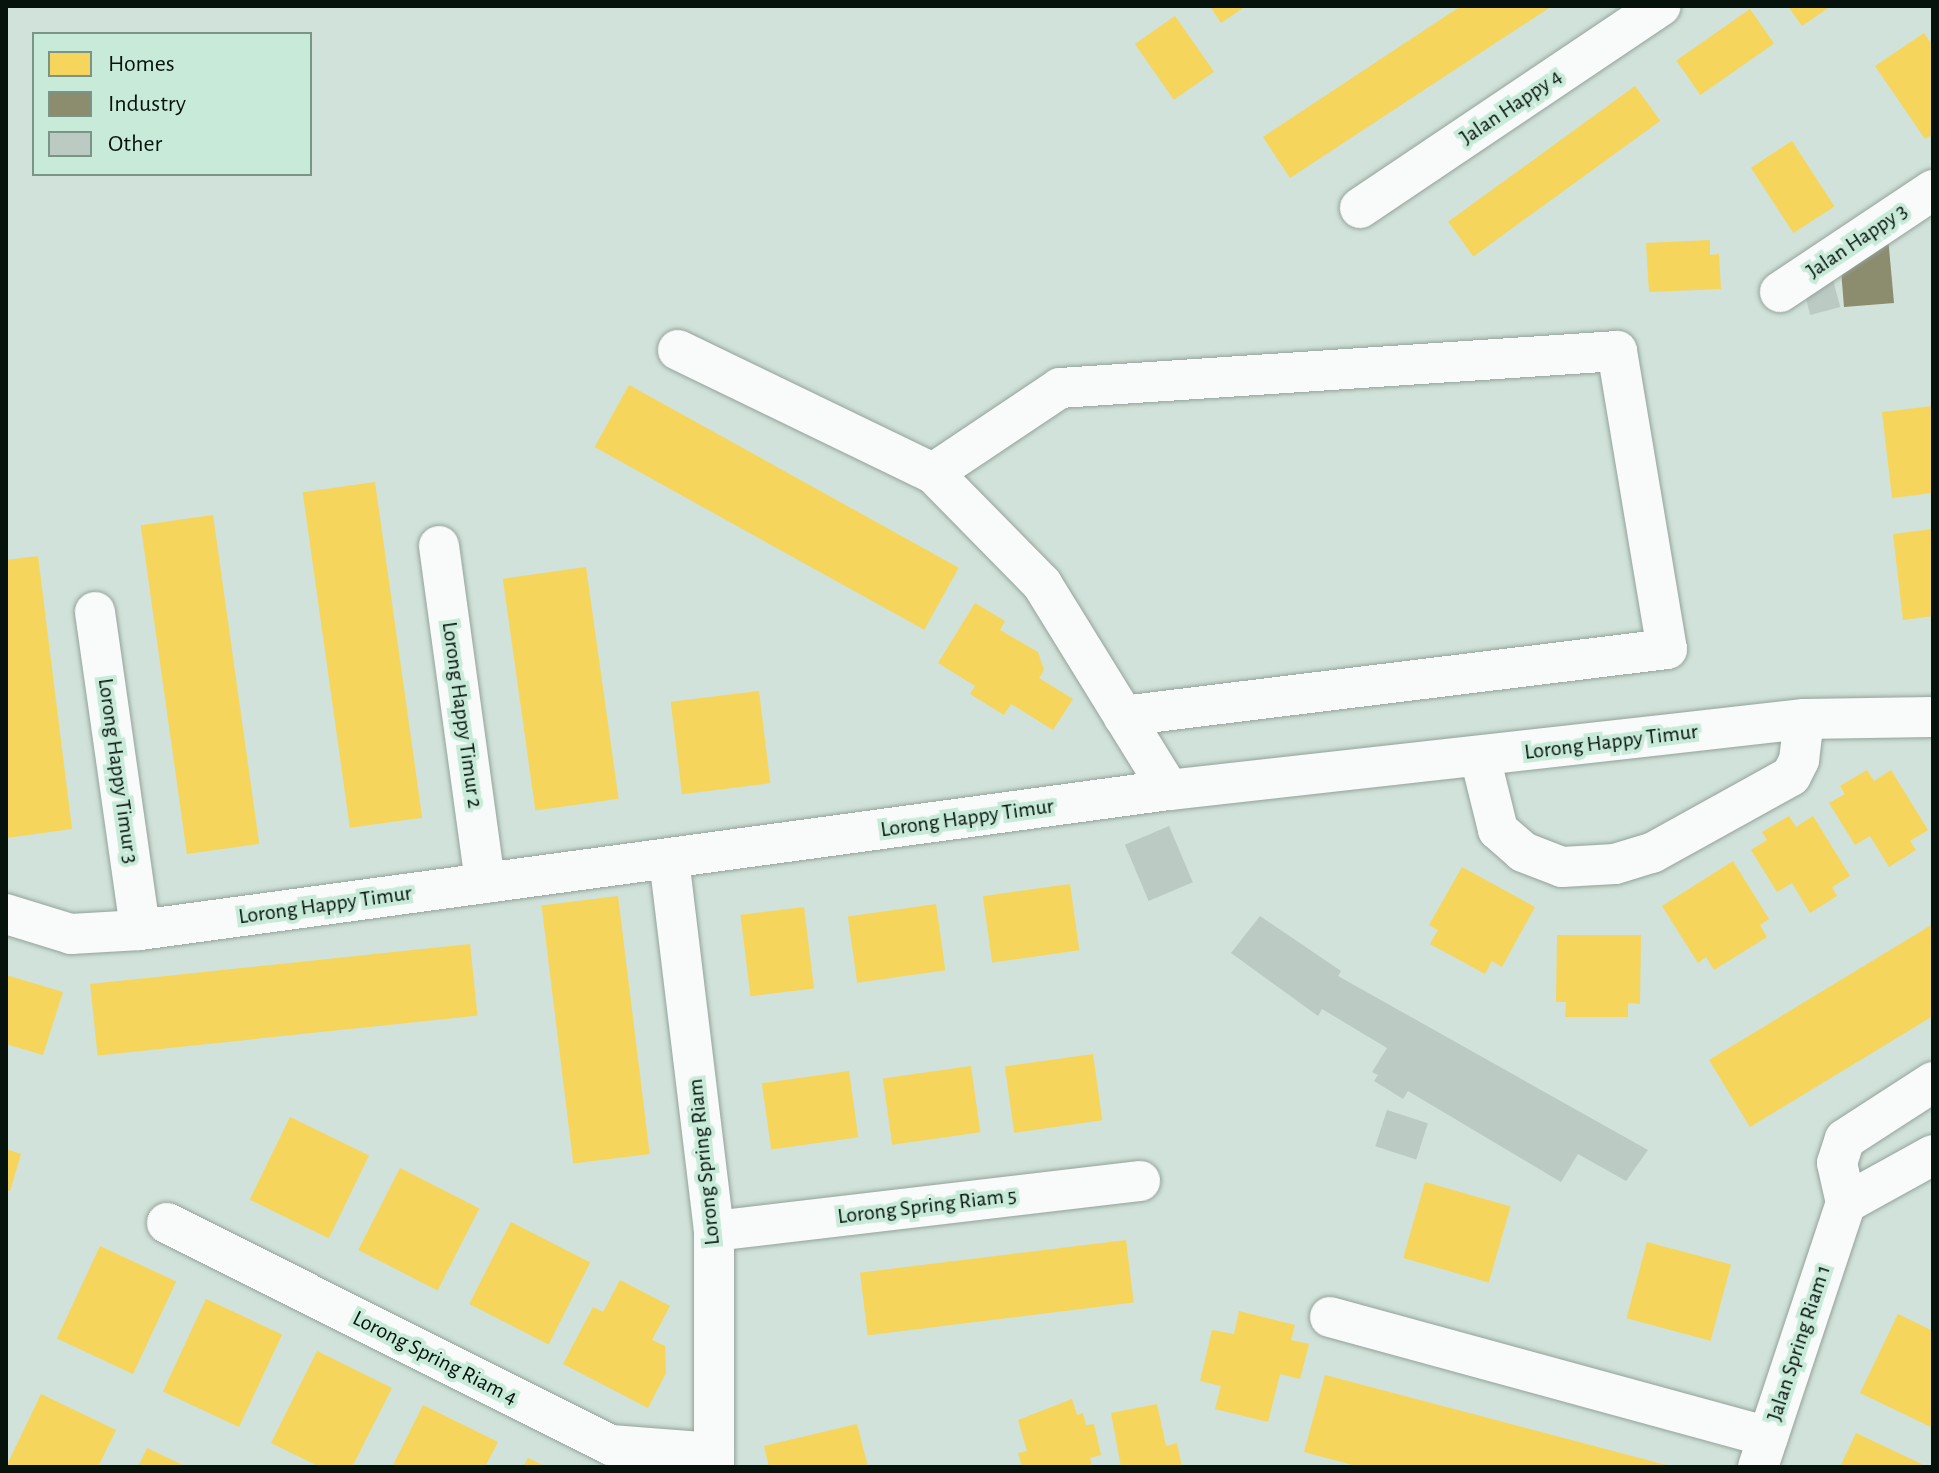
<!DOCTYPE html>
<style>
body{margin:0}
#map{position:relative;width:1939px;height:1473px;overflow:hidden;background:#d0e2d9;font-family:"Alegreya Sans",sans-serif}
div>[style]{position:absolute}
[style*='--x']{left:calc(var(--x)*1px);top:calc(var(--y)*1px);width:calc(var(--w)*1px);rotate:calc(var(--a)*1deg)}
.homes>*{inset:0;background:#f6d55c;transform-origin:0 0}
.industry>*{inset:0;background:#8c8c6e}
.building>*{inset:0;background:#bbcbc3;transform-origin:0 0}
.roads{filter:drop-shadow(0 0 2px #94a29b) drop-shadow(0 0 2px #94a29b)}
.minor>*{height:40px;margin:-20px;padding:0 20px;transform-origin:20px;border-radius:20px;background:#f8fbf9}
span{translate:-50% -50%;white-space:nowrap;text-align:center;line-height:1.15;-webkit-text-stroke:8px #c8ead9;paint-order:stroke}
.street-label{font-size:22px;color:#06120c}
.frame{position:absolute;inset:0;border:8px solid #06120c;pointer-events:none}
.legend{position:absolute;left:32px;top:32px;width:280px;height:144px;box-sizing:border-box;background:#c8ead9;border:2px solid #7a9487;margin:0;padding:10px 14px;list-style:none;font-size:24px;color:#06120c}
.legend li{display:flex;align-items:center;gap:16px;height:40px}
.legend b{width:40px;border:2px solid #7a9487}
</style>
<div id="map">
<div class="homes">
<div style="clip-path:polygon(1210px 6px,1246px 6px,1221px 23px)"></div>
<div style="clip-path:polygon(1461px 6px,1552px 6px,1290px 178px,1263px 137px)"></div>
<div style="clip-path:polygon(1788px 6px,1831px 6px,1802px 26px)"></div>
<div style="left:1750px;top:9px;width:42px;height:90px;rotate:55deg"></div>
<div style="left:1175px;top:16px;width:68px;height:49px;rotate:55deg"></div>
<div style="clip-path:polygon(1924px 33px,1933px 46px,1933px 134px,1925px 139px,1875px 66px)"></div>
<div style="left:1635px;top:86px;width:43px;height:231px;rotate:54deg"></div>
<div style="left:1792px;top:141px;width:78px;height:49px;rotate:57deg"></div>
<div style="clip-path:polygon(1710px 240px,1710px 255px,1719px 254px,1721px 289px,1649px 292px,1646px 243px)"></div>
<div style="left:629px;top:385px;width:377px;height:71px;rotate:29deg"></div>
<div style="clip-path:polygon(1933px 406px,1933px 493px,1892px 498px,1882px 412px)"></div>
<div style="left:375px;top:482px;width:339px;height:73px;rotate:82deg"></div>
<div style="left:213px;top:515px;width:332px;height:73px;rotate:82deg"></div>
<div style="clip-path:polygon(1933px 529px,1933px 616px,1903px 620px,1893px 534px)"></div>
<div style="clip-path:polygon(38px 556px,72px 829px,6px 838px,6px 560px)"></div>
<div style="left:586px;top:567px;width:234px;height:84px;rotate:82deg"></div>
<div style="clip-path:polygon(975px 603px,1005px 621px,1000px 630px,1038px 652px,1044px 670px,1039px 678px,1073px 699px,1053px 730px,1011px 704px,1004px 715px,970px 694px,975px 686px,938px 663px)"></div>
<div style="left:759px;top:691px;width:93px;height:89px;rotate:83deg"></div>
<div style="clip-path:polygon(1867px 770px,1874px 781px,1891px 770px,1928px 830px,1910px 841px,1916px 850px,1889px 867px,1870px 836px,1855px 845px,1829px 803px,1845px 794px,1840px 786px)"></div>
<div style="clip-path:polygon(1789px 816px,1796px 827px,1813px 816px,1850px 876px,1832px 887px,1837px 896px,1810px 913px,1792px 883px,1777px 892px,1751px 850px,1767px 840px,1762px 832px)"></div>
<div style="clip-path:polygon(1733px 861px,1769px 919px,1760px 925px,1767px 937px,1714px 970px,1706px 957px,1698px 963px,1662px 906px)"></div>
<div style="clip-path:polygon(1462px 867px,1535px 907px,1502px 967px,1492px 961px,1485px 974px,1430px 944px,1438px 930px,1429px 925px)"></div>
<div style="left:1070px;top:884px;width:67px;height:88px;rotate:82deg"></div>
<div style="left:618px;top:896px;width:260px;height:77px;rotate:83deg"></div>
<div style="left:936px;top:904px;width:67px;height:89px;rotate:82deg"></div>
<div style="left:804px;top:907px;width:82px;height:64px;rotate:83deg"></div>
<div style="clip-path:polygon(1933px 924px,1933px 1016px,1750px 1127px,1709px 1060px)"></div>
<div style="clip-path:polygon(1557px 935px,1641px 935px,1640px 1004px,1628px 1003px,1628px 1017px,1565px 1017px,1566px 1002px,1556px 1002px)"></div>
<div style="left:470px;top:944px;width:72px;height:382px;rotate:84deg"></div>
<div style="clip-path:polygon(6px 975px,63px 992px,43px 1055px,6px 1044px)"></div>
<div style="left:1093px;top:1054px;width:67px;height:89px;rotate:82deg"></div>
<div style="left:971px;top:1066px;width:67px;height:89px;rotate:82deg"></div>
<div style="left:849px;top:1071px;width:67px;height:88px;rotate:82deg"></div>
<div style="left:290px;top:1117px;width:88px;height:92px;rotate:26deg"></div>
<div style="clip-path:polygon(6px 1149px,21px 1154px,10px 1191px,6px 1190px)"></div>
<div style="left:400px;top:1168px;width:89px;height:92px;rotate:27deg"></div>
<div style="left:1425px;top:1182px;width:89px;height:79px;rotate:16deg"></div>
<div style="left:511px;top:1222px;width:89px;height:92px;rotate:27deg"></div>
<div style="left:1126px;top:1240px;width:63px;height:268px;rotate:83deg"></div>
<div style="left:1647px;top:1242px;width:87px;height:79px;rotate:15deg"></div>
<div style="left:100px;top:1246px;width:84px;height:102px;rotate:25deg"></div>
<div style="clip-path:polygon(620px 1280px,670px 1306px,652px 1340px,665px 1346px,666px 1373px,648px 1408px,563px 1364px,593px 1307px,603px 1312px)"></div>
<div style="left:206px;top:1299px;width:84px;height:102px;rotate:25deg"></div>
<div style="clip-path:polygon(1239px 1311px,1295px 1325px,1291px 1340px,1309px 1344px,1300px 1379px,1280px 1374px,1268px 1422px,1215px 1409px,1221px 1386px,1200px 1381px,1212px 1330px,1234px 1334px)"></div>
<div style="clip-path:polygon(1898px 1314px,1933px 1331px,1933px 1428px,1860px 1393px)"></div>
<div style="clip-path:polygon(317px 1351px,392px 1388px,352px 1467px,320px 1467px,271px 1443px)"></div>
<div style="clip-path:polygon(1325px 1375px,1670px 1466px,1670px 1467px,1360px 1467px,1304px 1452px)"></div>
<div style="clip-path:polygon(41px 1394px,116px 1430px,98px 1467px,6px 1467px)"></div>
<div style="clip-path:polygon(1072px 1399px,1077px 1415px,1083px 1413px,1086px 1425px,1094px 1424px,1101px 1455px,1090px 1458px,1092px 1467px,1022px 1467px,1018px 1453px,1027px 1451px,1018px 1420px)"></div>
<div style="clip-path:polygon(1157px 1404px,1166px 1446px,1177px 1443px,1182px 1467px,1121px 1467px,1111px 1413px)"></div>
<div style="clip-path:polygon(423px 1405px,498px 1442px,485px 1467px,392px 1467px)"></div>
<div style="clip-path:polygon(857px 1424px,868px 1467px,769px 1467px,764px 1446px)"></div>
<div style="clip-path:polygon(1856px 1433px,1928px 1467px,1840px 1467px)"></div>
<div style="clip-path:polygon(147px 1448px,187px 1467px,138px 1467px)"></div>
<div style="clip-path:polygon(528px 1458px,547px 1467px,523px 1467px)"></div>
</div>
<div class="industry">
<div style="clip-path:polygon(1888px 237px,1894px 303px,1844px 307px,1841px 270px)"></div>
</div>
<div class="building">
<div style="left:1833px;top:280px;width:28px;height:31px;rotate:75deg"></div>
<div style="left:1169px;top:826px;width:61px;height:48px;rotate:67deg"></div>
<div style="clip-path:polygon(1260px 916px,1341px 971px,1338px 976px,1648px 1150px,1626px 1181px,1578px 1154px,1561px 1182px,1408px 1091px,1403px 1099px,1374px 1081px,1378px 1075px,1372px 1072px,1387px 1048px,1322px 1009px,1318px 1016px,1231px 953px)"></div>
<div style="left:1387px;top:1110px;width:43px;height:38px;rotate:18deg"></div>
</div>
<div class="roads">
<div class="minor">
<div style="--x:1360;--y:208;--w:362;--a:-33.9"></div>
<div style="--x:1780;--y:292;--w:184;--a:-33.7"></div>
<div style="--x:678;--y:350;--w:283;--a:25.8"></div>
<div style="--x:933;--y:473;--w:156;--a:45.5"></div>
<div style="--x:1042;--y:584;--w:242;--a:58.3"></div>
<div style="--x:933;--y:473;--w:153;--a:-33.8"></div>
<div style="--x:1060;--y:388;--w:558;--a:-3.8"></div>
<div style="--x:1617;--y:351;--w:302;--a:80.5"></div>
<div style="--x:1667;--y:649;--w:548;--a:172.98"></div>
<div style="--x:439;--y:546;--w:340;--a:82.2"></div>
<div style="--x:95;--y:612;--w:321;--a:81.9"></div>
<div style="--x:1480;--y:757;--w:75;--a:76.1"></div>
<div style="--x:1498;--y:830;--w:33;--a:41"></div>
<div style="--x:1523;--y:852;--w:42;--a:21"></div>
<div style="--x:1562;--y:867;--w:53;--a:-3.2"></div>
<div style="--x:1615;--y:864;--w:39;--a:-17"></div>
<div style="--x:1652;--y:853;--w:159;--a:-29"></div>
<div style="--x:1791;--y:776;--w:18;--a:-63"></div>
<div style="--x:1799;--y:760;--w:41;--a:-83"></div>
<div style="--x:669;--y:859;--w:375;--a:83.1"></div>
<div style="--x:714;--y:1231;--w:236;--a:90"></div>
<div style="--x:6;--y:914;--w:68;--a:17.1"></div>
<div style="--x:71;--y:934;--w:69;--a:-3.3"></div>
<div style="--x:140;--y:930;--w:1038;--a:-7.75"></div>
<div style="--x:1169;--y:790;--w:639;--a:-6.38"></div>
<div style="--x:1804;--y:719;--w:129;--a:-0.9"></div>
<div style="--x:1846;--y:1203;--w:99;--a:-28.9"></div>
<div style="--x:167;--y:1223;--w:496;--a:26.6"></div>
<div style="--x:611;--y:1445;--w:103;--a:4.4"></div>
<div style="--x:714;--y:1231;--w:429;--a:-6.7"></div>
<div style="--x:1330;--y:1317;--w:454;--a:15.3"></div>
<div style="--x:1758;--y:1467;--w:278;--a:-71.6"></div>
<div style="--x:1846;--y:1203;--w:41;--a:-102.7"></div>
<div style="--x:1837;--y:1163;--w:25;--a:-72"></div>
<div style="--x:1845;--y:1139;--w:105;--a:-32.9"></div>
</div>
</div>
<div class="street-label">
<span style="left:1511px;top:107px;rotate:-34deg">Jalan Happy 4</span>
<span style="left:1857px;top:241px;rotate:-34deg">Jalan Happy 3</span>
<span style="left:462px;top:715px;rotate:82deg">Lorong Happy Timur 2</span>
<span style="left:1611px;top:742px;rotate:-7deg">Lorong Happy Timur</span>
<span style="left:118px;top:771px;rotate:82deg">Lorong Happy Timur 3</span>
<span style="left:967px;top:818px;rotate:-8deg">Lorong Happy Timur</span>
<span style="left:325px;top:905px;rotate:-8deg">Lorong Happy Timur</span>
<span style="left:704px;top:1162px;rotate:-96deg">Lorong Spring Riam</span>
<span style="left:927px;top:1206px;rotate:-7deg">Lorong Spring Riam 5</span>
<span style="left:1799px;top:1343px;rotate:-72deg">Jalan Spring Riam 1</span>
<span style="left:435px;top:1358px;rotate:27deg">Lorong Spring Riam 4</span>
</div>
<div class="frame"></div>
<ul class="legend">
<li><b style="height:22px;background:#f6d55c"></b>Homes</li>
<li><b style="height:22px;background:#8c8c6e"></b>Industry</li>
<li><b style="height:22px;background:#bbcbc3"></b>Other</li>
</ul>
</div>
